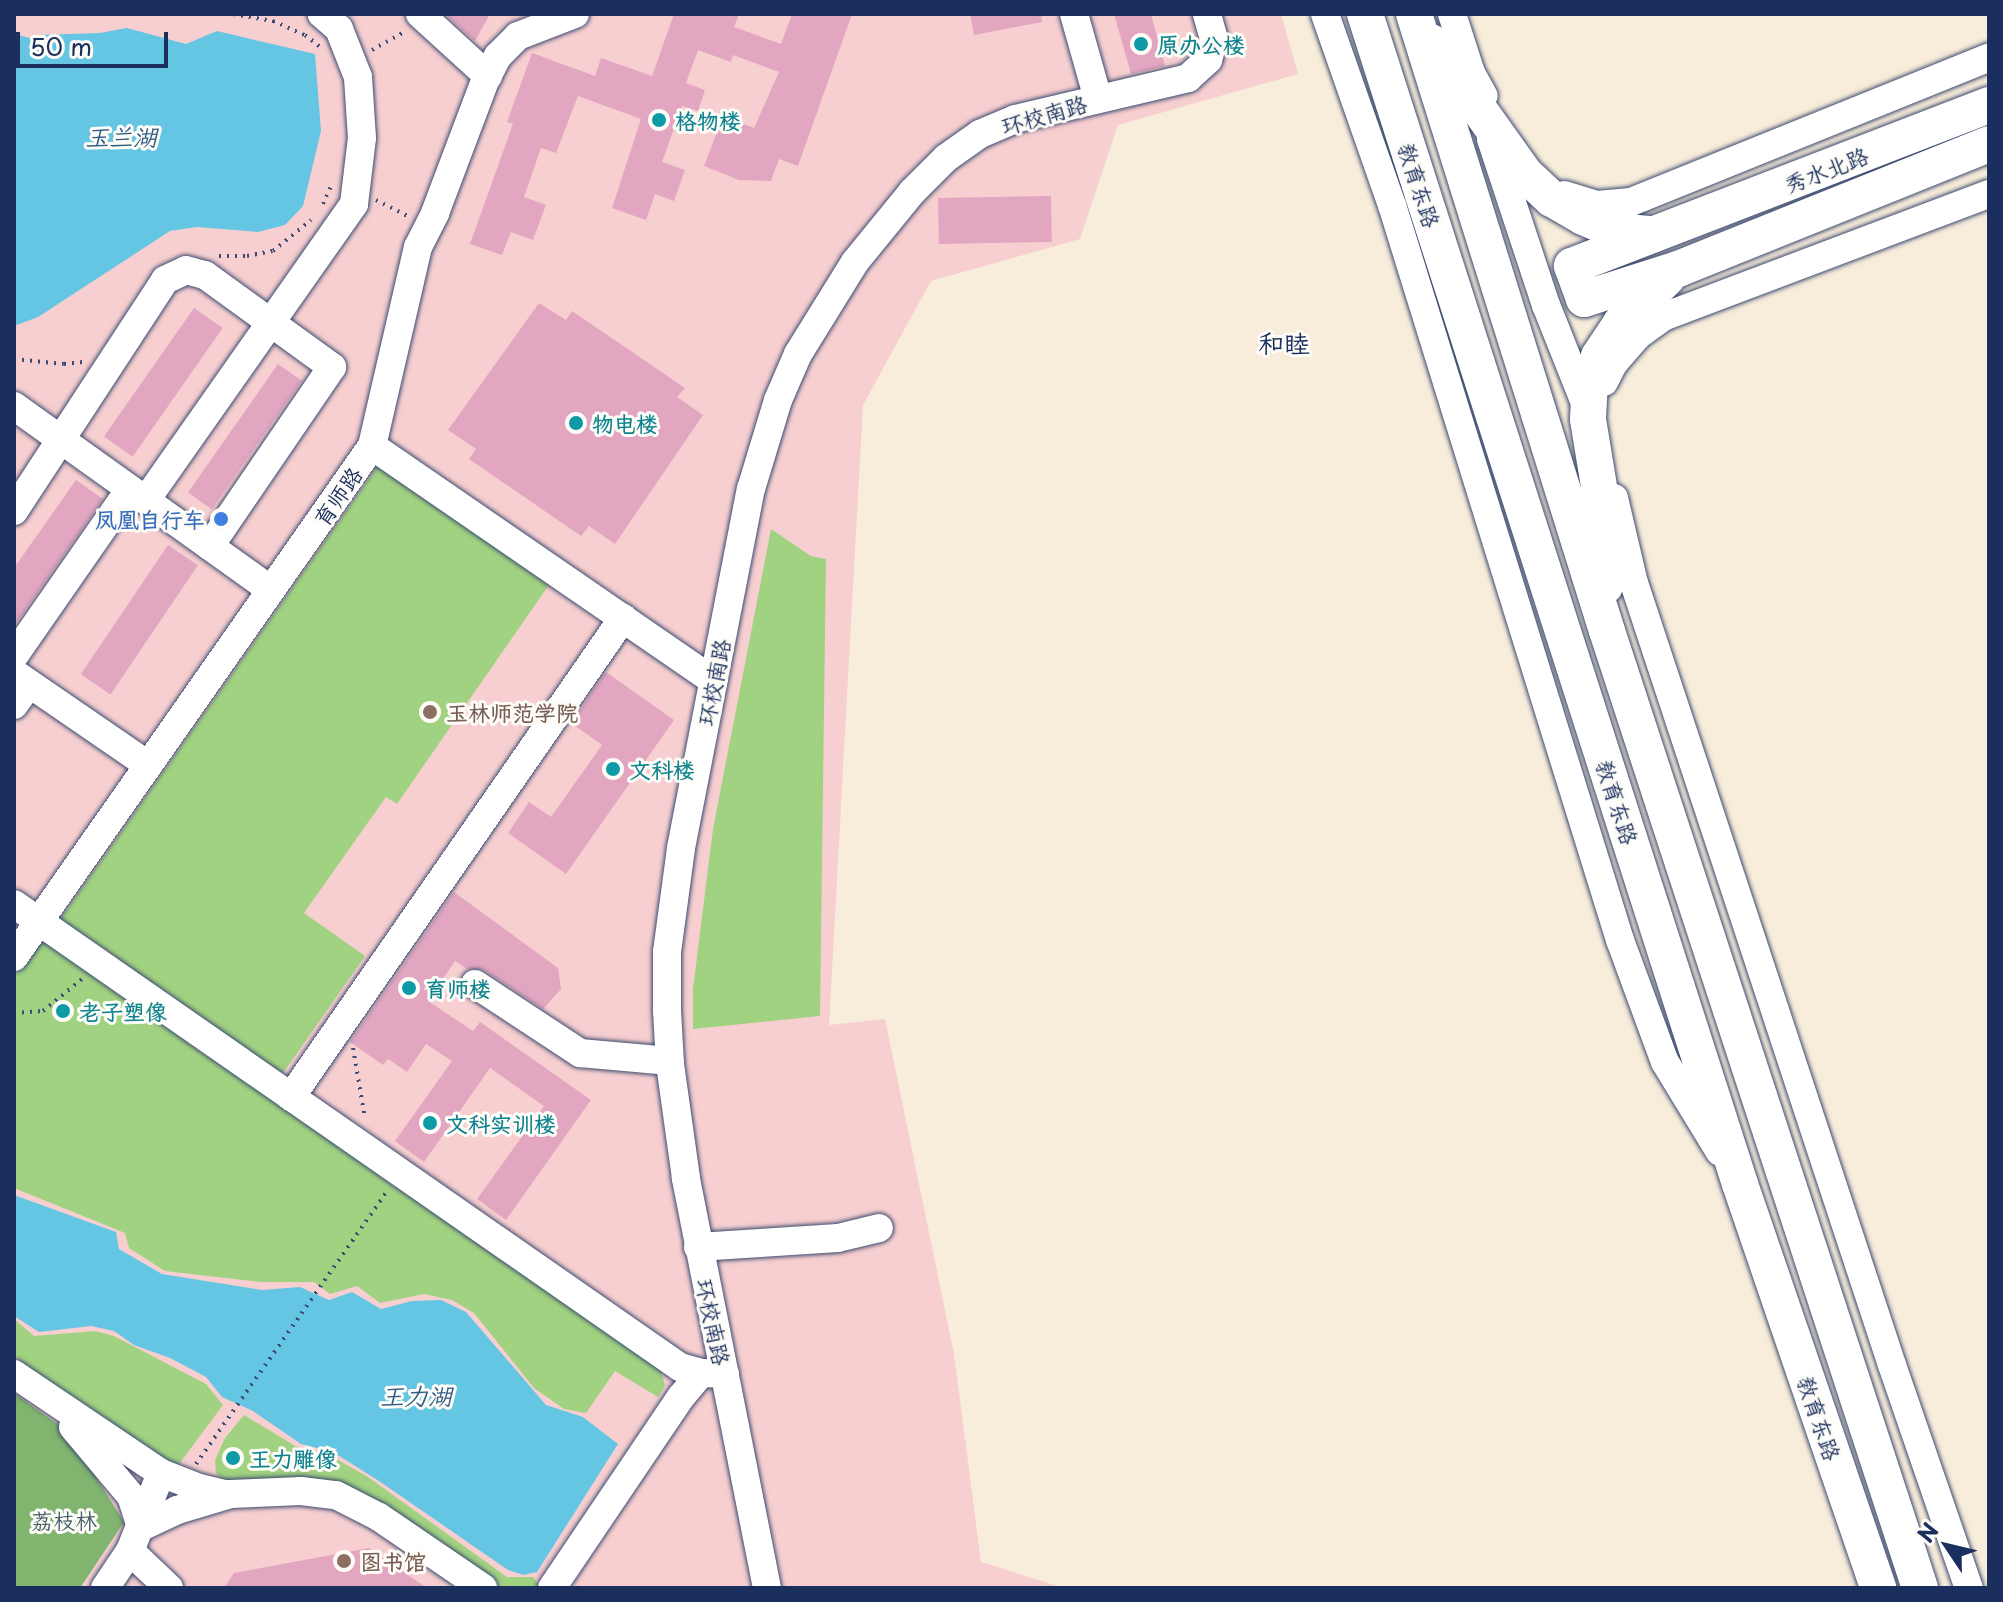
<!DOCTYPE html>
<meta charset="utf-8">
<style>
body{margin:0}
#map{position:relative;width:2003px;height:1602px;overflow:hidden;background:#f8ecda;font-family:"Playpen Sans","LXGW WenKai TC",sans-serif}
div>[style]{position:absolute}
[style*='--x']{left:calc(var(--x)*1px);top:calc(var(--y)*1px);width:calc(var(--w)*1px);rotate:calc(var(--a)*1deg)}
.built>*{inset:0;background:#f7cfd0}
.green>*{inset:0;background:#a1d281}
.forest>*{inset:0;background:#80b46f}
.water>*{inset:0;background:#65c6e3}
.building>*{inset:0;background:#e2a6c1;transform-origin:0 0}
.path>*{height:4px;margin-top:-2px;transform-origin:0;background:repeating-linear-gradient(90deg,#3c4b71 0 2px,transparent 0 8px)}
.roads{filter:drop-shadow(0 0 2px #3c4b71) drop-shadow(0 0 2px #3c4b71)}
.minor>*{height:28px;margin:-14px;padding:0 14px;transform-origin:14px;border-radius:14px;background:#fff}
.major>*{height:36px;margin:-18px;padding:0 18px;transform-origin:18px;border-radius:18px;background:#fff}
.dots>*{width:22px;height:22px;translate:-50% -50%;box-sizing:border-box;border:4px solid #fdfcf7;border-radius:50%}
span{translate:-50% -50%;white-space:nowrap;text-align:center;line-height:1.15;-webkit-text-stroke:6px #fdfcf7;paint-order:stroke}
.culture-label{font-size:22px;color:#0d838f;font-weight:700}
.left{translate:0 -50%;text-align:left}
.street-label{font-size:22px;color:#1b2f5e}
.shop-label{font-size:22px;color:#366cbe;font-weight:700}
.right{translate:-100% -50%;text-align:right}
.education-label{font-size:22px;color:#785e54;font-weight:700}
.park-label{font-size:22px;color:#436068}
.water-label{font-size:24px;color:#315c86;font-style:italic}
.quarter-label{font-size:26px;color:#1b2f5e}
.frame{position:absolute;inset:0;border:16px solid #1b2f5e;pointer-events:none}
.north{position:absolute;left:1907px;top:1506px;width:80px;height:80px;-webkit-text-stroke:6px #fdfcf7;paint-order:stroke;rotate:305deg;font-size:22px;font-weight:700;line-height:32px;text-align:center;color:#1b2f5e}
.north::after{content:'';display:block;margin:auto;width:28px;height:36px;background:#1b2f5e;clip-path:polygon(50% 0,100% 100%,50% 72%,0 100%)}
.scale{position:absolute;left:16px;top:32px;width:152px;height:36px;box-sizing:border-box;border:4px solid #1b2f5e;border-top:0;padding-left:10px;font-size:24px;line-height:28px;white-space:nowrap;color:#1b2f5e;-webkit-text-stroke:6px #fdfcf7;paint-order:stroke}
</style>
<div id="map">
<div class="built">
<div style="clip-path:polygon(14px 14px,1281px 14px,1298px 74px,1118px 125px,1080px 239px,931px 281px,863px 405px,829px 1025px,885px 1019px,954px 1354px,981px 1562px,1064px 1588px,14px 1588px)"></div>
</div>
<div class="green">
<div style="clip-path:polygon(380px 463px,551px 582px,397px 804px,386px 797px,304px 913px,365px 956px,281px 1076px,59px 921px)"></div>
<div style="clip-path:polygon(771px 529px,811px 556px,826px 559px,820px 1016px,693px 1029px,693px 989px,713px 829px)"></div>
<div style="clip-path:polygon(54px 942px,660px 1366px,665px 1386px,658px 1397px,615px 1371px,586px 1413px,564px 1409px,534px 1388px,474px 1313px,452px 1300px,424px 1294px,380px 1303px,357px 1286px,330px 1294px,314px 1282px,261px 1282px,165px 1271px,129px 1248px,125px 1233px,14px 1188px,14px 977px,38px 944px)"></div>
<div style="clip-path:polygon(14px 1319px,34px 1336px,95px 1331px,114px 1336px,206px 1384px,223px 1405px,176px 1468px,163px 1465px,14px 1356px)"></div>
<div style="clip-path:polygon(244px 1415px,297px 1447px,338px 1460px,368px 1477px,507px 1577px,533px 1577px,539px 1585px,531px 1588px,492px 1588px,331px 1482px,314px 1478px,224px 1482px,216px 1473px,215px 1460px,225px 1438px)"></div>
</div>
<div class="forest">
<div style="clip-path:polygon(14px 1393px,67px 1431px,124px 1522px,80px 1588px,14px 1588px)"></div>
</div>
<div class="water">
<div style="clip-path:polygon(127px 28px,186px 44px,217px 31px,315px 54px,321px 131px,303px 206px,285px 225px,258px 232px,197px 227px,170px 231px,38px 317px,14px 326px,14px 34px,34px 39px,40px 35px,100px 33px)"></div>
<div style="clip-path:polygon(14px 1195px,116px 1232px,119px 1249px,162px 1274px,262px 1290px,300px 1287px,329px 1300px,352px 1292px,381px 1309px,412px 1301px,441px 1300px,466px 1312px,546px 1405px,583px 1417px,618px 1444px,537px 1572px,523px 1575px,508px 1570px,379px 1481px,333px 1452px,301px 1444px,253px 1411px,222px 1397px,206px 1377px,170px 1358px,134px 1345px,114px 1331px,91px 1326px,39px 1332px,14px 1316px)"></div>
</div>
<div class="building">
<div style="clip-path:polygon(445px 14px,490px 14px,475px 41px)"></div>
<div style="clip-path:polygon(674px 14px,739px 14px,734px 27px,781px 44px,792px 14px,852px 14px,798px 166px,779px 159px,771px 181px,739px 180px,704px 166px,723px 116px,754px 128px,779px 72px,733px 55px,731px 62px,698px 50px,686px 83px,705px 90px,698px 111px,682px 106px,662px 162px,685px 170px,674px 201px,655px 194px,646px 220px,612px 208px,641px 119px,578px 96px,556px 153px,541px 148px,524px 197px,546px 205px,533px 240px,511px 232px,502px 255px,470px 244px,513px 124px,507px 122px,532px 53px,595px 76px,601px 58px,652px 76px)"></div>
<div style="clip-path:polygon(970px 14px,1041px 14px,1042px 22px,974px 35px)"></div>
<div style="clip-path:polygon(1114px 14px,1151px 14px,1165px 66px,1131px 74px)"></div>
<div style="left:1051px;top:196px;width:46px;height:113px;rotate:89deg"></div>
<div style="clip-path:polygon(539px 303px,566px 320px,572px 311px,685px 388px,677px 397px,703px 415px,615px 544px,589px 526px,581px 536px,469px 459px,476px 449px,448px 430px)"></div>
<div style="left:194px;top:308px;width:35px;height:157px;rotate:35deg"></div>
<div style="left:278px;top:364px;width:29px;height:157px;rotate:35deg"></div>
<div style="clip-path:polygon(76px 480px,103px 499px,14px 626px,14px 568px)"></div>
<div style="left:168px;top:545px;width:36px;height:156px;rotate:34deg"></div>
<div style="clip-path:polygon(606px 672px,674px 720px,566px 874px,508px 833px,529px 802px,551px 817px,602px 745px,571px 723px)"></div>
<div style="clip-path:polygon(454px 892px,558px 968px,561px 989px,543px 1009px,484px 970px,467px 969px,455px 961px,428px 1001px,473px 1031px,480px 1022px,591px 1100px,506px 1220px,477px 1199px,544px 1106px,490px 1068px,424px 1162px,395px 1141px,452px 1061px,426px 1044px,407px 1072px,388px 1059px,383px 1065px,350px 1042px)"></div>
<div style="clip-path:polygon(369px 1548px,427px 1588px,224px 1588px,234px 1573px)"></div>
</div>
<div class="path">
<div style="--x:233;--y:14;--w:41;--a:9.9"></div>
<div style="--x:273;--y:21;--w:35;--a:24"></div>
<div style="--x:305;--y:35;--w:18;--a:38"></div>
<div style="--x:372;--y:50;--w:39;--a:-29"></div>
<div style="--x:376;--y:200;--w:35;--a:27"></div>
<div style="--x:323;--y:204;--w:20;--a:-66"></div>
<div style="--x:219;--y:256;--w:28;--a:0"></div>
<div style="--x:247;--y:256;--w:26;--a:-11"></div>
<div style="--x:273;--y:251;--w:49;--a:-39.2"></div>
<div style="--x:14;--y:359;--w:50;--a:5.7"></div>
<div style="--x:64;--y:364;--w:19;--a:-6"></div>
<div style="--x:14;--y:1013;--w:29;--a:-4"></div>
<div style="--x:43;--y:1011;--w:52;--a:-39.5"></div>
<div style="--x:353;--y:1048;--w:71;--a:80.3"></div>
<div style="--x:196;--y:1464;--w:335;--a:-55"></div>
</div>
<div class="roads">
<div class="minor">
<div style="--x:420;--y:14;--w:92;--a:42.4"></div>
<div style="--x:1074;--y:14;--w:88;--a:74.2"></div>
<div style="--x:1325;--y:14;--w:202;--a:70.7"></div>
<div style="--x:1392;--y:205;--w:770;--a:72.77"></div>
<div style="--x:1620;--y:940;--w:130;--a:69.8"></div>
<div style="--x:1665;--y:1062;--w:105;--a:58.6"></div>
<div style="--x:1452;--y:14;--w:62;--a:72.1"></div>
<div style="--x:1471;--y:73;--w:26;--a:61"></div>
<div style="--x:1491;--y:139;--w:175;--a:71.7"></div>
<div style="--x:1546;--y:305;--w:111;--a:68.3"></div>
<div style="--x:1564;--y:195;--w:34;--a:17"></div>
<div style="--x:1597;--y:205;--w:34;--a:-5"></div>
<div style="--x:1631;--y:202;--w:386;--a:-22"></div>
<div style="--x:1604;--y:382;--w:20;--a:-63"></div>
<div style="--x:1613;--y:364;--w:37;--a:-49"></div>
<div style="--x:1637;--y:336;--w:32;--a:-36"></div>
<div style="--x:1663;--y:317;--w:348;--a:-20.7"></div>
<div style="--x:14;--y:406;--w:316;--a:35.6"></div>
<div style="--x:372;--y:446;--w:414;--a:34.5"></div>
<div style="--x:1614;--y:498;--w:87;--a:76.8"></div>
<div style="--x:1634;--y:583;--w:823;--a:71.74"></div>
<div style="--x:1892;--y:1365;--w:236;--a:71"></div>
<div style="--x:146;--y:500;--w:362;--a:-54.9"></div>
<div style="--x:354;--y:204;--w:66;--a:-83.1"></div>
<div style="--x:362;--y:138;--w:61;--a:-93.8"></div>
<div style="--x:358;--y:77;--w:52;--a:-111.6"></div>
<div style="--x:339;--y:29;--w:23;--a:-139"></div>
<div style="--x:14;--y:511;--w:276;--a:-56.8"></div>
<div style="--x:165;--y:280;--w:23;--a:-25"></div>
<div style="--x:186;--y:270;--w:20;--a:15"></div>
<div style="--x:205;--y:275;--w:157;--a:35.9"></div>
<div style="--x:332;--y:367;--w:217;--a:124.3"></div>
<div style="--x:14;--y:656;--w:203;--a:-55.2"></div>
<div style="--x:14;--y:673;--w:163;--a:34.5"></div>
<div style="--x:14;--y:705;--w:26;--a:-54"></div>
<div style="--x:14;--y:904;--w:811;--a:34.81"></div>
<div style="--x:680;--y:1367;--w:22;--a:16"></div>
<div style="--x:701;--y:1373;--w:24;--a:2"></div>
<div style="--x:14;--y:957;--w:624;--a:-54.99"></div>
<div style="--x:372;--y:446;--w:204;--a:-77"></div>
<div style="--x:418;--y:247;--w:38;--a:-63"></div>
<div style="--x:435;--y:213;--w:141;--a:-69.3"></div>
<div style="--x:485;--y:81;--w:28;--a:-63"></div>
<div style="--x:498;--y:56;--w:28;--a:-45"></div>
<div style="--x:518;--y:36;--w:61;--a:-21.1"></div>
<div style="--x:475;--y:984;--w:126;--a:33.3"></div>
<div style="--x:580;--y:1053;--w:90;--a:5.1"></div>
<div style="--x:291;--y:1097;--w:583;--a:-55.27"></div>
<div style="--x:698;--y:1247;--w:140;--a:-3.7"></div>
<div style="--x:838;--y:1238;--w:42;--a:-13.7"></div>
<div style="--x:14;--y:1374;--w:177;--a:34"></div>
<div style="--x:161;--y:1473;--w:41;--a:21.5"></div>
<div style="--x:199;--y:1488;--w:28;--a:13"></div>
<div style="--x:73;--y:1427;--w:90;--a:50"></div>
<div style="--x:131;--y:1496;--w:33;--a:72"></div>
<div style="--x:141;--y:1527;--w:40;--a:-25"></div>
<div style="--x:177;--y:1510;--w:56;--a:-16.5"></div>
<div style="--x:231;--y:1494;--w:70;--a:-2.5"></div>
<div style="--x:301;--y:1491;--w:35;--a:7"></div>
<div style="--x:336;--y:1495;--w:48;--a:27.1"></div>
<div style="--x:379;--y:1517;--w:126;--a:34.3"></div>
<div style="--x:130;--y:1551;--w:54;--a:43.5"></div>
<div style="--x:105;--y:1588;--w:45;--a:-56"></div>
<div style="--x:130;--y:1551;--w:84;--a:-68.3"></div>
<div style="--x:552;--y:1588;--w:230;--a:-56"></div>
<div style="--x:681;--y:1397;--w:31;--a:-50"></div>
<div style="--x:767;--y:1588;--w:418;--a:-101.2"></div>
<div style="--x:686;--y:1178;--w:115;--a:-98"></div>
<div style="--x:670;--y:1064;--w:53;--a:-93.2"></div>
<div style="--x:667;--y:1011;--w:59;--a:-90"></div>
<div style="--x:667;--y:952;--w:105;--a:-82.3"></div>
<div style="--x:681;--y:848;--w:366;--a:-79"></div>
<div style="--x:751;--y:489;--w:93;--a:-73.1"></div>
<div style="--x:778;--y:400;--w:50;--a:-66.5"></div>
<div style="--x:798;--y:354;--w:108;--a:-58.2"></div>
<div style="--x:855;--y:262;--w:90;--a:-50.8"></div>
<div style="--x:912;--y:192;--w:48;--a:-45"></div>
<div style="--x:946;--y:158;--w:42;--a:-35.2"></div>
<div style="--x:980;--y:134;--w:38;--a:-23"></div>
<div style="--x:1015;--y:119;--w:178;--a:-13.3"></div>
<div style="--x:1188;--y:78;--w:27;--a:-42"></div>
<div style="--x:1208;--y:60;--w:22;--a:-74"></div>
<div style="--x:1214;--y:39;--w:26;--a:-106"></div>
</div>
<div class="major">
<div style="--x:1365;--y:14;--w:1229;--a:72.23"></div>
<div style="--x:1740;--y:1184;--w:427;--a:71.1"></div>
<div style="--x:1414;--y:14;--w:646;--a:72.63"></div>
<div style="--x:1607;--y:631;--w:1007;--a:71.89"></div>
<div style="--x:1431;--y:42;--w:162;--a:54.5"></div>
<div style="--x:1525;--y:174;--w:37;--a:43"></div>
<div style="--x:1552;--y:199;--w:36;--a:30"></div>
<div style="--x:1583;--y:217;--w:36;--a:23"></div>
<div style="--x:1616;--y:231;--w:38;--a:5"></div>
<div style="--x:1989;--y:105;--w:447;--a:158.9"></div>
<div style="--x:1572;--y:266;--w:35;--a:70"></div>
<div style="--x:1584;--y:299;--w:99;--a:-17.7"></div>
<div style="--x:1678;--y:269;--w:335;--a:-21.9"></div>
<div style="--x:1605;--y:586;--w:69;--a:-90.8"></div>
<div style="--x:1604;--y:517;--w:99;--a:-99.3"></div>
<div style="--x:1588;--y:419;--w:35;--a:-87"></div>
<div style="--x:1590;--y:384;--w:29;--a:-72"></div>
<div style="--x:1599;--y:356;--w:40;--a:-56"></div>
<div style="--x:1621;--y:323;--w:64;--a:-44.4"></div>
</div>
</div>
<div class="dots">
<div style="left:1141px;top:44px;background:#0f9aa8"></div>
<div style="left:659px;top:120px;background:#0f9aa8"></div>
<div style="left:576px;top:423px;background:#0f9aa8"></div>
<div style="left:221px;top:519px;background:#3f7fe0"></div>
<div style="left:430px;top:712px;background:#8d6e63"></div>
<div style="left:613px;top:769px;background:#0f9aa8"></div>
<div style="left:409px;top:988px;background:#0f9aa8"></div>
<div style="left:63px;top:1011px;background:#0f9aa8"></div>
<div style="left:430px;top:1123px;background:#0f9aa8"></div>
<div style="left:233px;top:1458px;background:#0f9aa8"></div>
<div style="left:344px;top:1561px;background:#8d6e63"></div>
</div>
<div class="culture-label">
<span class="left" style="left:1157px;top:44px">原办公楼</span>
<span class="left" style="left:675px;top:120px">格物楼</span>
<span class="left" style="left:592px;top:423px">物电楼</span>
<span class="left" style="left:629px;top:769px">文科楼</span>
<span class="left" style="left:425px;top:988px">育师楼</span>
<span class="left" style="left:79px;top:1011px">老子塑像</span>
<span class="left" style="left:446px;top:1123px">文科实训楼</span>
<span class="left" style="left:249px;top:1458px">王力雕像</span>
</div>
<div class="street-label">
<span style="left:1044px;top:114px;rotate:-16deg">环校南路</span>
<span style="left:1826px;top:169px;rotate:-21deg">秀水北路</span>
<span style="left:1420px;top:185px;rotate:72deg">教育东路</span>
<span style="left:337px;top:496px;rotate:-55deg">育师路</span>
<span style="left:713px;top:682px;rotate:-79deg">环校南路</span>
<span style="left:1618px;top:802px;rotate:72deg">教育东路</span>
<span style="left:714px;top:1322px;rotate:78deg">环校南路</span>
<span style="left:1820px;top:1418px;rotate:71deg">教育东路</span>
</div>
<div class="shop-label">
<span class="right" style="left:205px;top:519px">凤凰自行车</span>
</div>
<div class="education-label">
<span class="left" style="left:446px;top:712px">玉林师范学院</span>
<span class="left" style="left:360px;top:1561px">图书馆</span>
</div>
<div class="park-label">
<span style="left:64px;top:1520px">荔枝林</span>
</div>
<div class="water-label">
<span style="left:121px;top:137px">玉兰湖</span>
<span style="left:416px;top:1396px">王力湖</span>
</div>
<div class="quarter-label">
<span style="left:1284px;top:343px">和睦</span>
</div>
<div class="frame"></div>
<div class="north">N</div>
<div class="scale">50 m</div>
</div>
